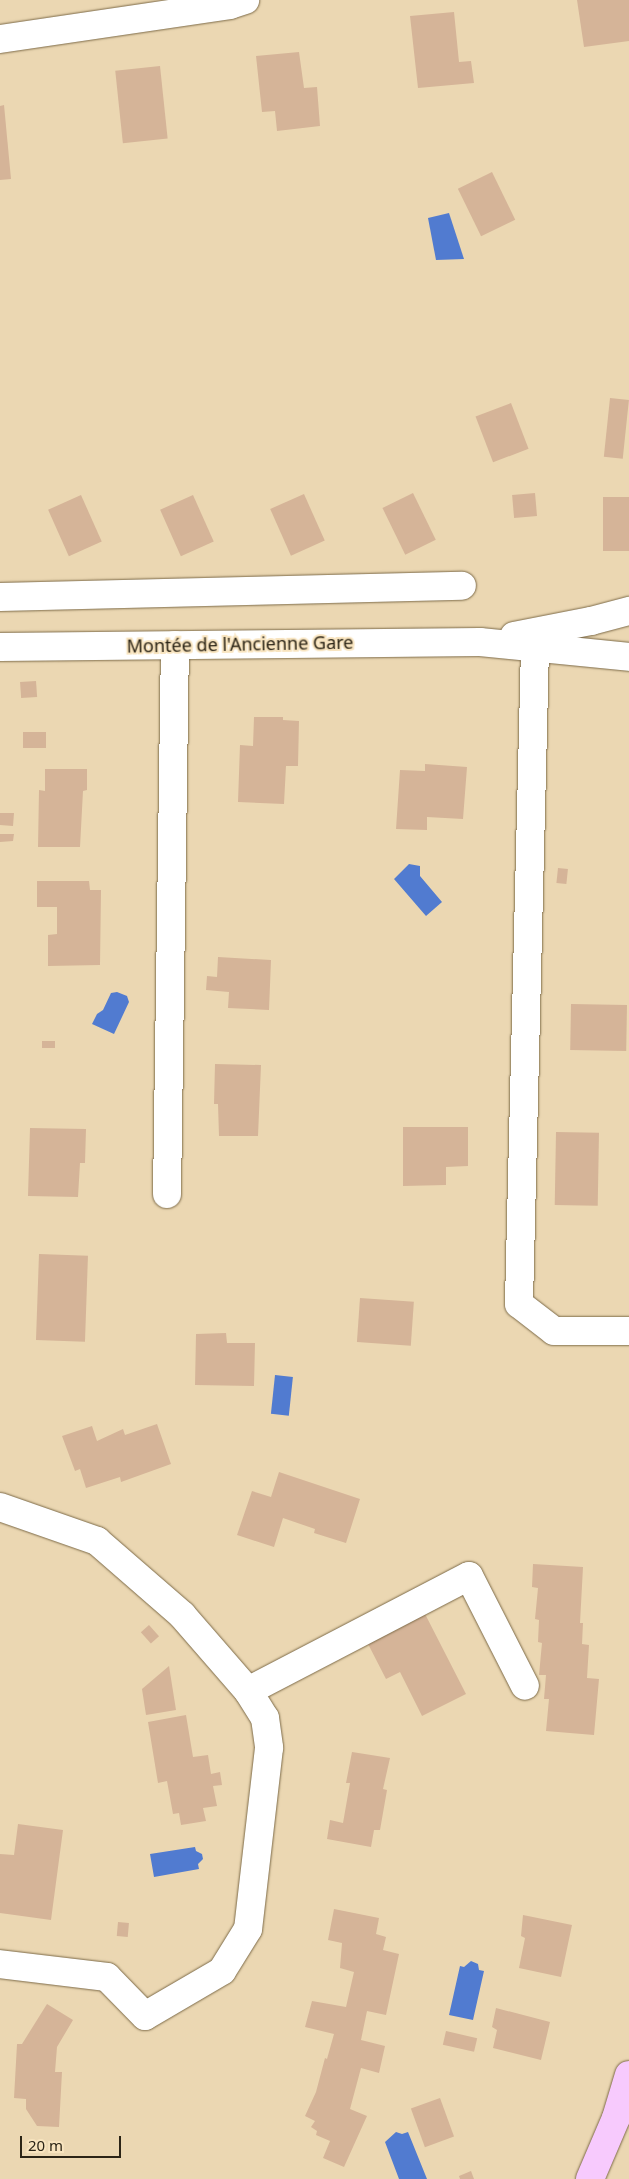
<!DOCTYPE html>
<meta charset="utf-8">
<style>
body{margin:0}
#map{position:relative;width:629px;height:2179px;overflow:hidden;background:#ebd7b2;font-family:"Noto Sans",sans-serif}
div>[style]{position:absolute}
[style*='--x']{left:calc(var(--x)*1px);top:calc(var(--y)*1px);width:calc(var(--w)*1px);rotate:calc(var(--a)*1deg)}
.water>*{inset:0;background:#517bd0;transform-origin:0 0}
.building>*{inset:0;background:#d5b498;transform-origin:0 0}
.roads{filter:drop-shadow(0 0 1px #7d6b49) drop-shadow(0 0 1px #7d6b49)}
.minor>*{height:28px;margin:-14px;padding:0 14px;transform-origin:14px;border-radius:14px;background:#fff}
.major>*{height:28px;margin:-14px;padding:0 14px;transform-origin:14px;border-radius:14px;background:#f7cafd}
span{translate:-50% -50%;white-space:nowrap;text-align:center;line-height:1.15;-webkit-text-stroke:4px #f8e4bf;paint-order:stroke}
.street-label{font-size:18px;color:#2b2416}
.scale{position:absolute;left:20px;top:2136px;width:101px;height:22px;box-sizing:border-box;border:2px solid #2b2416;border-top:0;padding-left:6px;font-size:15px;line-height:18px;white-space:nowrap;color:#2b2416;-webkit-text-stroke:4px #f8e4bf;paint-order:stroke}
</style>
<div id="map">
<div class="water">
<div style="clip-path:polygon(449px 213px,464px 259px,436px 260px,428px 218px)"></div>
<div style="clip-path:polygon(409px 864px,420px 866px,420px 876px,442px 902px,426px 916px,394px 879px)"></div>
<div style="clip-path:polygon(117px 992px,127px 996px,129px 1002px,114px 1034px,92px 1024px,97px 1014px,103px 1010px,111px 993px)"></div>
<div style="left:275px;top:1375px;width:18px;height:39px;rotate:6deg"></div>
<div style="clip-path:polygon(195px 1847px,196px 1851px,202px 1854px,203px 1859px,198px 1864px,199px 1869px,154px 1877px,150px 1854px)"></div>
<div style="clip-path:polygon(471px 1961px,478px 1964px,479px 1970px,484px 1971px,473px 2020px,449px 2015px,460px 1966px,464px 1967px)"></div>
<div style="clip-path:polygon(396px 2132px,402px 2134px,408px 2132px,427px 2179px,399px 2179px,385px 2142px)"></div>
</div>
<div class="building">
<div style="clip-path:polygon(577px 0,629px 0,629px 41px,584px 47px)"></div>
<div style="clip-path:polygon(454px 12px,459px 62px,471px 61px,474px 83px,418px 88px,410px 16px)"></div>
<div style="clip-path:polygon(299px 52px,304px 88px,317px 87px,320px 126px,277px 131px,275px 111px,262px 112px,256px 56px)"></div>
<div style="left:160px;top:66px;width:73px;height:45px;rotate:84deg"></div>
<div style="clip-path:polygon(4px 105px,11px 179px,0 180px,0 106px)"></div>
<div style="left:492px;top:172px;width:53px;height:38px;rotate:64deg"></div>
<div style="left:610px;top:398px;width:19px;height:59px;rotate:6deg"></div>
<div style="left:511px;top:403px;width:49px;height:38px;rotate:69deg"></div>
<div style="left:413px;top:493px;width:52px;height:34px;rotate:64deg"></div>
<div style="left:535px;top:493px;width:23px;height:23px;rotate:85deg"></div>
<div style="left:304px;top:494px;width:51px;height:37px;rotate:66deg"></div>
<div style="left:81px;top:495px;width:51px;height:36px;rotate:66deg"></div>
<div style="left:193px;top:495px;width:51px;height:36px;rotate:66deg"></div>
<div style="left:603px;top:497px;width:26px;height:54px"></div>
<div style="left:36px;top:681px;width:16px;height:16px;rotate:86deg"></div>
<div style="clip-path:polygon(254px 717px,283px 717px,283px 720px,299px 721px,298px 766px,286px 766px,284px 804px,238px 802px,240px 745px,253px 746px)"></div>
<div style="left:23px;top:732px;width:23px;height:16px"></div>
<div style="clip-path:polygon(425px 764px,467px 767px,463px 819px,427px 817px,427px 830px,396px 829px,400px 770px,425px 771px)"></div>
<div style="clip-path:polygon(45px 769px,87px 769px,87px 790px,83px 791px,80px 847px,38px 847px,39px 790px,45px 791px)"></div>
<div style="clip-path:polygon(0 813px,14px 813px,13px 826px,0 825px)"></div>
<div style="clip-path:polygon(0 834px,14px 834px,13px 841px,0 842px)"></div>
<div style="left:558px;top:868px;width:10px;height:15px;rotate:6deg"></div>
<div style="clip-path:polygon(37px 881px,89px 881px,90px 890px,101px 890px,100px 965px,48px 966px,48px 935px,57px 934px,57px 907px,37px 907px)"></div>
<div style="clip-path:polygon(218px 957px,271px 960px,269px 1010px,228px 1008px,229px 992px,206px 990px,207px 976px,217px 977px)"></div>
<div style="left:571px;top:1004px;width:56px;height:46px;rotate:1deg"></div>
<div style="left:42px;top:1041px;width:13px;height:7px"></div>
<div style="clip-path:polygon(215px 1064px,261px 1065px,258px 1136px,219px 1136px,218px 1104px,214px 1104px)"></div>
<div style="clip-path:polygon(403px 1127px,468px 1127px,468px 1166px,446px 1167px,446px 1185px,403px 1186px)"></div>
<div style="clip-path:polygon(30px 1128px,86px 1129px,85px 1163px,80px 1163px,78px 1197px,28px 1196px)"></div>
<div style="left:556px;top:1132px;width:43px;height:73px;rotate:1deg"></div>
<div style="left:39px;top:1254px;width:49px;height:86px;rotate:2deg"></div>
<div style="left:360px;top:1298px;width:54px;height:44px;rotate:4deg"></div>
<div style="clip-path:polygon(226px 1333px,227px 1343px,255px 1343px,254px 1386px,195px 1385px,196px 1334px)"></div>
<div style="clip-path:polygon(157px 1424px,171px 1464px,121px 1482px,120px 1477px,86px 1488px,80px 1469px,75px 1471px,62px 1436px,92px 1426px,97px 1441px,123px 1429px,125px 1435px)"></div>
<div style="clip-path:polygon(279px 1472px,360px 1499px,346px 1543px,314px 1533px,315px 1529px,283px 1518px,274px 1547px,237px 1535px,252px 1491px,271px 1497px)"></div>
<div style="clip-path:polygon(533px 1564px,583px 1567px,580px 1623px,583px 1623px,582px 1644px,589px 1645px,587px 1678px,599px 1679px,594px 1735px,546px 1731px,549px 1699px,544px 1699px,546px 1675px,539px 1675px,542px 1643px,538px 1642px,539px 1620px,535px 1619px,538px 1588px,532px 1587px)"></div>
<div style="clip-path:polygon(423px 1610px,466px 1694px,422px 1716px,400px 1672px,386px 1679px,366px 1640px)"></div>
<div style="left:149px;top:1625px;width:15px;height:11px;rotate:48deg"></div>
<div style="clip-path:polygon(169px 1666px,176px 1710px,146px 1715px,142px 1689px)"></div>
<div style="clip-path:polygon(186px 1715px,193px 1757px,208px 1755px,211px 1774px,220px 1772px,222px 1785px,213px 1786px,217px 1806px,203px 1808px,206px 1821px,181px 1825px,179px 1813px,173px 1814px,167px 1781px,158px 1783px,148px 1722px)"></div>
<div style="clip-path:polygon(352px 1752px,390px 1758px,383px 1789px,387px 1790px,380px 1830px,374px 1830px,371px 1847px,327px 1839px,330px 1820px,343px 1823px,350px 1783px,346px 1783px)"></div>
<div style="clip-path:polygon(18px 1824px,63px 1830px,51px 1920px,0 1913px,0 1854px,14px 1855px)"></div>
<div style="clip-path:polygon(334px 1909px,379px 1918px,376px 1934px,386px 1937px,383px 1950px,399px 1954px,386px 2015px,367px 2011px,361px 2040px,385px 2046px,379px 2073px,361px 2068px,350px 2109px,367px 2116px,344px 2167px,323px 2158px,330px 2141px,316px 2135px,317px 2131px,311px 2127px,315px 2121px,305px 2116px,316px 2092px,325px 2058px,327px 2059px,334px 2034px,305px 2027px,312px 2001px,346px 2007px,354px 1972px,340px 1968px,342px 1943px,328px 1940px)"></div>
<div style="clip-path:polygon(523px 1915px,572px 1925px,561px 1977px,519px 1968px,525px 1938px,521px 1936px)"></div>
<div style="left:118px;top:1922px;width:11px;height:14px;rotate:5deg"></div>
<div style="clip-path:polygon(47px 2004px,73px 2020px,57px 2047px,55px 2072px,62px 2072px,59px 2127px,37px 2126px,26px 2109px,26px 2099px,14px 2098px,17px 2044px,22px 2044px)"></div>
<div style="clip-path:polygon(496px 2008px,550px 2022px,541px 2060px,493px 2048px,497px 2030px,492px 2027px)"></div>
<div style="left:446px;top:2031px;width:32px;height:14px;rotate:13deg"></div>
<div style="left:440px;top:2098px;width:41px;height:31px;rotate:70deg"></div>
<div style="clip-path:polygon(471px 2171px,474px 2179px,460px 2179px,459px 2176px)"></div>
</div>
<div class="roads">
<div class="minor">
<div style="--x:0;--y:39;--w:232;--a:-8.4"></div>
<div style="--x:230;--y:5;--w:16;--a:-18"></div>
<div style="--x:0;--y:597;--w:462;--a:-1.4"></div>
<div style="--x:514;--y:636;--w:78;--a:-11"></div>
<div style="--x:591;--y:621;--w:39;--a:-15"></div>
<div style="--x:0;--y:647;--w:480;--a:-0.6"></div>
<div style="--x:480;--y:642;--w:150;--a:5.7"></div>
<div style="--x:535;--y:647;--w:657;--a:91.4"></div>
<div style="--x:519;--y:1304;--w:44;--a:37.6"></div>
<div style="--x:554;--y:1331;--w:75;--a:0"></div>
<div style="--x:167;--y:1194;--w:549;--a:-89.17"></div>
<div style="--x:0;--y:1507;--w:103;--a:19.3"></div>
<div style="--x:97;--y:1541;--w:113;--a:41"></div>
<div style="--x:182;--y:1615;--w:101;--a:49"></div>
<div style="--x:248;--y:1691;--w:32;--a:58"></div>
<div style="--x:265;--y:1718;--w:30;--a:82"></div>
<div style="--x:269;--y:1748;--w:182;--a:96.6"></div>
<div style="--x:248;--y:1929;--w:49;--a:121.8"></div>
<div style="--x:222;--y:1971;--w:89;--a:149.7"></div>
<div style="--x:145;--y:2016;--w:54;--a:-134.3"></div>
<div style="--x:107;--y:1977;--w:108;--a:-173.1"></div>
<div style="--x:248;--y:1691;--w:249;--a:-27.5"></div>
<div style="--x:469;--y:1576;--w:123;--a:63"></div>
</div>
<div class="major">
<div style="--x:590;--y:2179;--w:66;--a:-66.9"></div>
<div style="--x:616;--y:2118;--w:45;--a:-73.2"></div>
</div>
</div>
<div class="street-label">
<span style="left:240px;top:644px;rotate:-1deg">Montée de l'Ancienne Gare</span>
</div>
<div class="scale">20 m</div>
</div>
